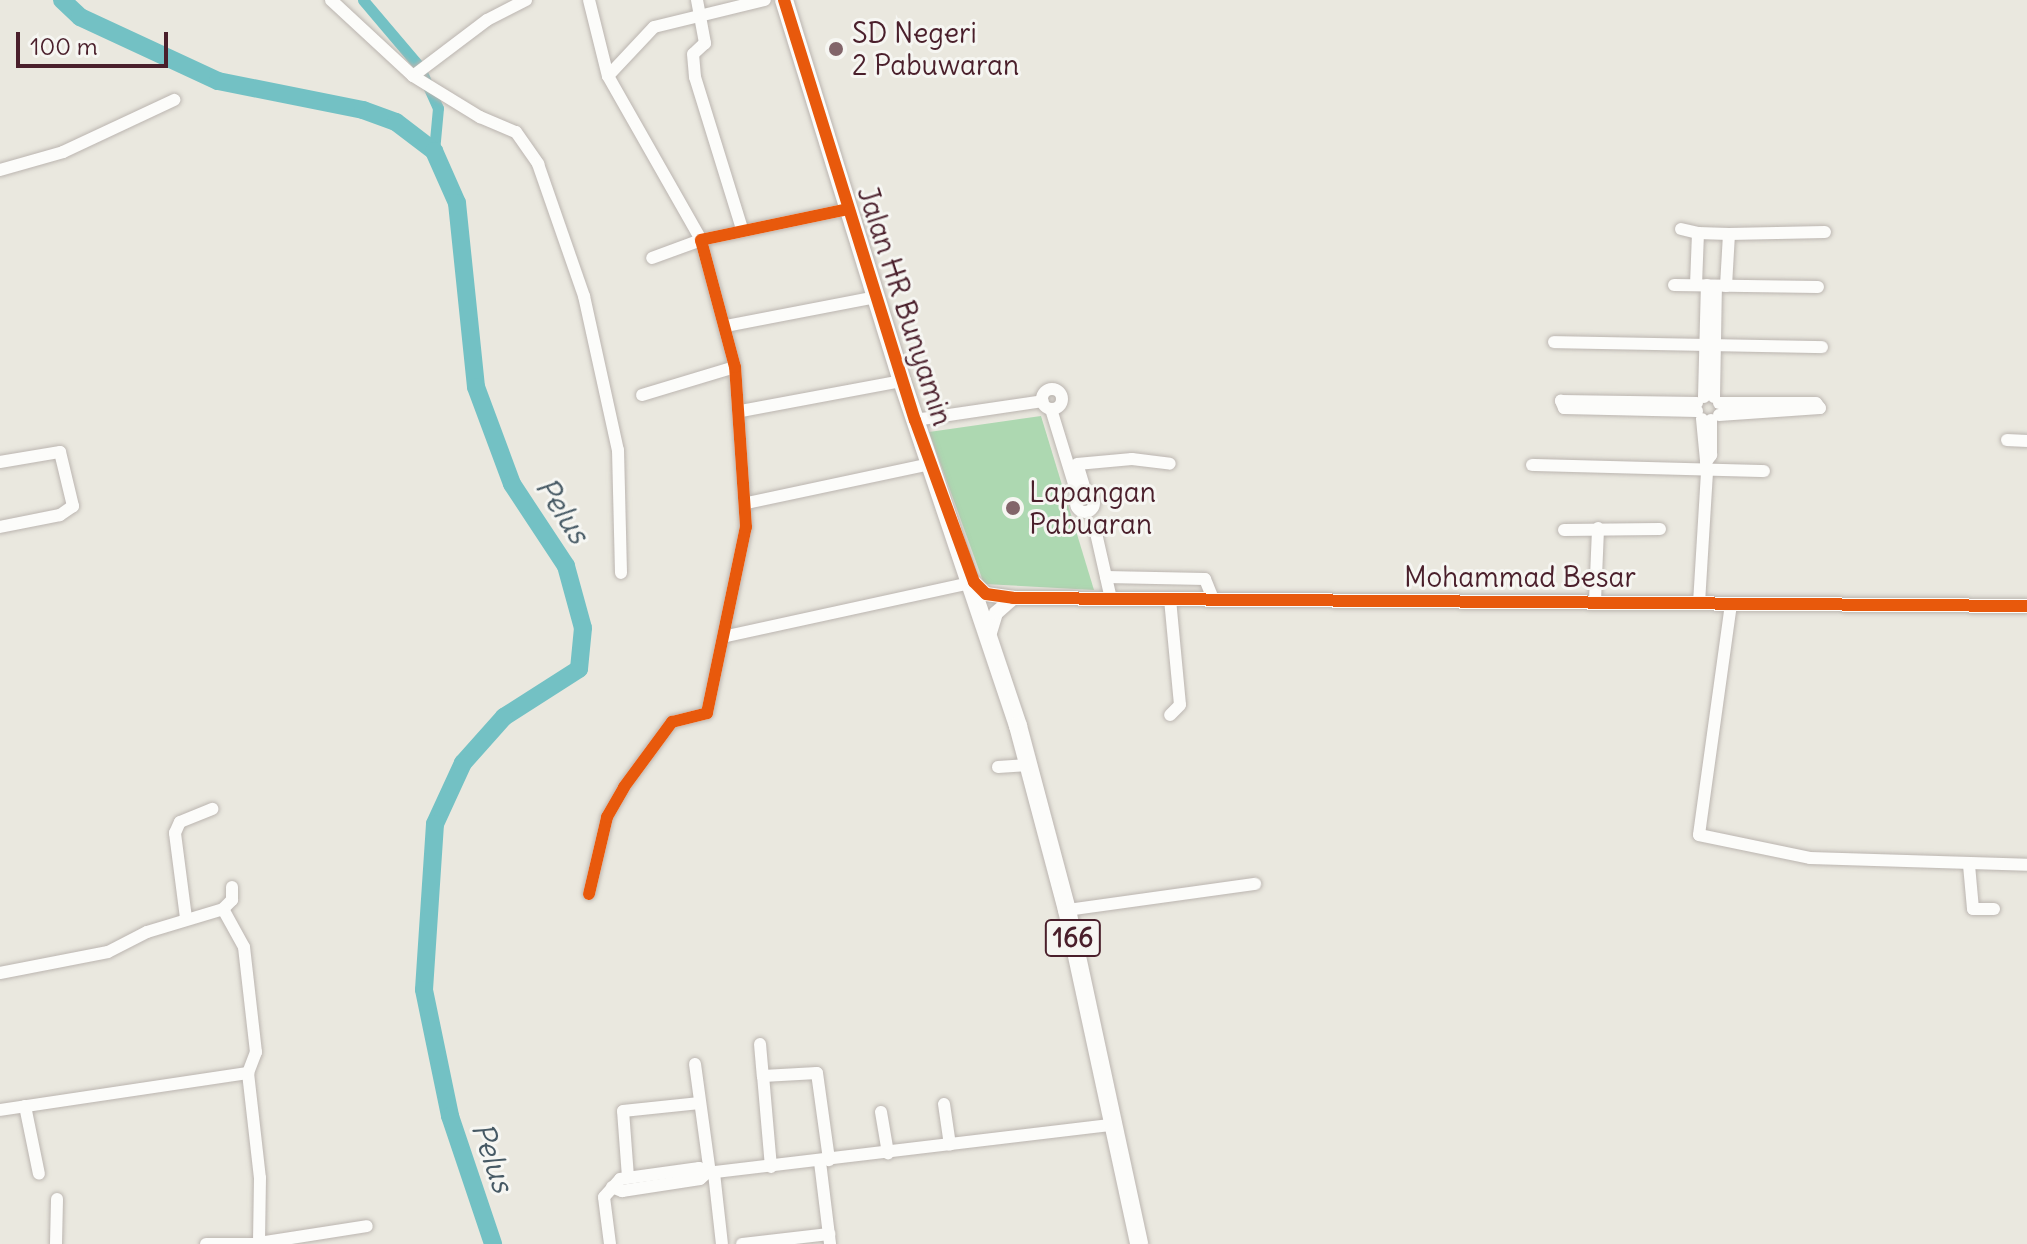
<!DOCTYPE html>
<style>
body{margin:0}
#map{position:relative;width:2027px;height:1244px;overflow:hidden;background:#eae8df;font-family:Delius,sans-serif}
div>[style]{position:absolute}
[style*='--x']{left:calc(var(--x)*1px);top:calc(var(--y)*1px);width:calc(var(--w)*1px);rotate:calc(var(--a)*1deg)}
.green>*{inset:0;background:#add8b1}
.canal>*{height:11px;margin:-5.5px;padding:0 5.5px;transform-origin:5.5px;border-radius:5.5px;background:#73c1c4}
.river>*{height:18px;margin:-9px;padding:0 9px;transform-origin:9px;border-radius:9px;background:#73c1c4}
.roads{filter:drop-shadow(0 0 2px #bbb5b0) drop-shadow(0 0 2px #bbb5b0)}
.minor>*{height:12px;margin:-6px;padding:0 6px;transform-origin:6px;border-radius:6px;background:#fcfcfa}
.minor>.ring{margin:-6px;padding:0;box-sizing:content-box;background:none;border:12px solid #fcfcfa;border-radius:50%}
.tertiary>*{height:14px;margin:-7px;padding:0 7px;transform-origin:7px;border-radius:7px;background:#fcfcfa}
.primary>*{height:18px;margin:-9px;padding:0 9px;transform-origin:9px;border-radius:9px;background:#fcfcfa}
.cycleway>*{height:12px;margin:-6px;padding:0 6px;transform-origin:6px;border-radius:6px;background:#e8590c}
.dots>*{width:22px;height:22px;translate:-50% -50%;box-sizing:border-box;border:4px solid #f6f6f2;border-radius:50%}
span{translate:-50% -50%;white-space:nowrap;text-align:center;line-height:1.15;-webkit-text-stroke:6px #f6f6f2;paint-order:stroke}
.shield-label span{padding:2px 6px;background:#f6f6f2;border:2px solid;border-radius:6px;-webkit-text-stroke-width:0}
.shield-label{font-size:26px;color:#4a1f2b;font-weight:700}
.poi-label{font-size:28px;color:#4a1f2b}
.left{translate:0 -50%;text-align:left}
.street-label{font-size:28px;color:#4a1f2b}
.water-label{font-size:30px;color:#465964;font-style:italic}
.scale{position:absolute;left:16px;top:32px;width:152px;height:36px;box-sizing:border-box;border:4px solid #4a1f2b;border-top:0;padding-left:10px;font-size:24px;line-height:28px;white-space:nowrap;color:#4a1f2b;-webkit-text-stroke:6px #f6f6f2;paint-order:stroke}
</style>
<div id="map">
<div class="green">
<div style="clip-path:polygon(1041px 416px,1094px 590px,984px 584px,929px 432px)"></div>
</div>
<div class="canal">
<div style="--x:363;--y:0;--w:87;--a:49.7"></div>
<div style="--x:419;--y:66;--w:46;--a:65.7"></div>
<div style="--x:438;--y:108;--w:43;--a:95.3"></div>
</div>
<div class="river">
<div style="--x:62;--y:0;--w:25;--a:43"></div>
<div style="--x:80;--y:17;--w:152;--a:24.9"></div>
<div style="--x:218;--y:81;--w:148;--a:11.3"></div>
<div style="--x:363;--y:110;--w:35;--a:20"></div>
<div style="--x:396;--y:122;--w:48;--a:37.3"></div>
<div style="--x:434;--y:151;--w:57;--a:66.1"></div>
<div style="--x:457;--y:203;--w:185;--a:84.1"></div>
<div style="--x:476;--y:387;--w:103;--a:69.6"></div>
<div style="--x:512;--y:484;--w:98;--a:56.6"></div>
<div style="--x:566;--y:566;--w:64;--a:74.7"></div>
<div style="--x:583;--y:628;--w:41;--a:95.6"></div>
<div style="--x:579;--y:669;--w:89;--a:147.4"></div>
<div style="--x:504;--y:717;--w:62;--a:131.7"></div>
<div style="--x:463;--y:763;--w:67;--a:114.7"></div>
<div style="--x:435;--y:824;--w:166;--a:93.8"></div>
<div style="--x:424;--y:990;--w:129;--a:78.3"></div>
<div style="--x:450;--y:1116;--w:135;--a:71.4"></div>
</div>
<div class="roads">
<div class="minor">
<div style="--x:331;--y:0;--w:112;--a:42.8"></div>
<div style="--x:413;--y:76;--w:79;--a:31.5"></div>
<div style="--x:480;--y:117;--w:39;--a:23"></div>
<div style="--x:516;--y:132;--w:39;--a:55"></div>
<div style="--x:538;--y:164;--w:140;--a:70.8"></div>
<div style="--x:584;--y:296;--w:158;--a:77.6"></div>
<div style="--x:618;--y:450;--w:123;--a:88.6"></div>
<div style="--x:589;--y:0;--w:78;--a:76"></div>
<div style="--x:608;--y:76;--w:189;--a:60.4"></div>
<div style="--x:701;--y:240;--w:52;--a:159.8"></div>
<div style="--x:697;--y:0;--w:44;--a:79.5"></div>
<div style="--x:705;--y:43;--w:16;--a:137"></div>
<div style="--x:693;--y:54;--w:23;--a:85"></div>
<div style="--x:695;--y:77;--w:159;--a:72.8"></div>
<div style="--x:413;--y:76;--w:93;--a:-37.1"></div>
<div style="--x:487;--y:20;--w:44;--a:-27.1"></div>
<div style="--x:608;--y:76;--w:67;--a:-46.8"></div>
<div style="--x:654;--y:27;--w:114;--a:-13.7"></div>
<div style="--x:0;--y:170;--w:66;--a:-15.9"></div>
<div style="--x:63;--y:152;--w:123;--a:-25.1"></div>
<div style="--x:1681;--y:229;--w:17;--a:13"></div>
<div style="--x:1729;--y:234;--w:96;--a:-1.2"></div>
<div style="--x:1674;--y:285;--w:144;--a:0.8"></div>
<div style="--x:1696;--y:285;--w:52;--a:-87.8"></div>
<div style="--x:1698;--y:233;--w:31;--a:2"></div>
<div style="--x:1729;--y:234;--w:52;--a:93.3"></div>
<div style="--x:726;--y:326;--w:153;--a:-10.9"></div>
<div style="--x:1554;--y:342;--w:268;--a:1.1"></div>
<div class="ring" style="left:1042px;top:389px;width:8px;height:8px"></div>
<div style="--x:642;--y:395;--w:97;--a:-16.8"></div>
<div style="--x:1704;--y:397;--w:112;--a:-88.5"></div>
<div style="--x:1714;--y:397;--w:111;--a:-89"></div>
<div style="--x:1051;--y:409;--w:92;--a:72.9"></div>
<div style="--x:741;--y:411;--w:164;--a:-10.6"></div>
<div style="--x:1697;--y:411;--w:133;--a:-178.7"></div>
<div style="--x:1564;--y:408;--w:8;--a:-113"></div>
<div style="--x:1561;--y:401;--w:136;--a:0.8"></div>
<div style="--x:1719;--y:415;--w:101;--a:-4"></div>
<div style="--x:1820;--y:408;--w:6;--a:-129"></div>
<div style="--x:1816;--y:403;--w:97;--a:180"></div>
<div style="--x:915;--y:420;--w:129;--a:-8.4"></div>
<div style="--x:2007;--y:440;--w:20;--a:3"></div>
<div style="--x:0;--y:462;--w:61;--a:-9.5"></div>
<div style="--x:60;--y:452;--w:56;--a:76.5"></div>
<div style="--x:73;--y:506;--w:16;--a:145"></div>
<div style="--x:60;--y:515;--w:61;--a:168.7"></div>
<div style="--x:1706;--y:462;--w:9;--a:-54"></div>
<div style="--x:1711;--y:455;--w:35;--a:-90"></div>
<div style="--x:1077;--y:464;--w:55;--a:-5.2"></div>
<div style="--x:1132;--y:459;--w:38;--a:7"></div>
<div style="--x:1532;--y:465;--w:232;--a:1.5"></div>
<div style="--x:1079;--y:470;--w:24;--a:73"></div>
<div class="ring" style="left:1076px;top:494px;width:6px;height:6px"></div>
<div style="--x:747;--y:503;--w:188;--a:-12"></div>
<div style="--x:1564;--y:530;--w:96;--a:-0.6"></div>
<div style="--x:1096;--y:533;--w:68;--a:77.2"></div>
<div style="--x:1106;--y:577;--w:99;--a:1.2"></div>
<div style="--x:1205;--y:579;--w:22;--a:68"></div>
<div style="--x:1170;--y:599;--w:106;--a:84.6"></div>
<div style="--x:1180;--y:705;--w:14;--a:135"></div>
<div style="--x:1595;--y:601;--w:73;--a:-87.6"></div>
<div style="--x:1699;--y:603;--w:132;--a:-86.5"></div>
<div style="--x:1707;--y:471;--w:52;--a:-95.5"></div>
<div style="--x:1731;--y:604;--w:233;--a:97.9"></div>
<div style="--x:1699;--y:835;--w:113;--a:11.7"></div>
<div style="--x:1810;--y:858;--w:217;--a:1.8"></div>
<div style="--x:727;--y:636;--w:253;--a:-12.3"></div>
<div style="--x:998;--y:767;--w:30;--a:-4"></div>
<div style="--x:1969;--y:865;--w:44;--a:84.8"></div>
<div style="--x:1973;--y:909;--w:21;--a:0"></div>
<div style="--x:589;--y:894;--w:79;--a:-76.8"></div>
<div style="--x:607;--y:817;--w:34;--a:-60"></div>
<div style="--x:624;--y:787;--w:81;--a:-53.6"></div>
<div style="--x:672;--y:722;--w:36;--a:-14"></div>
<div style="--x:707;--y:713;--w:190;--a:-78.2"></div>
<div style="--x:746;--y:527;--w:160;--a:-93.9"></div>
<div style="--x:735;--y:367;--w:131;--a:-105"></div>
<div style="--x:701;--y:240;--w:150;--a:-11.9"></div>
<div style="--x:223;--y:909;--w:43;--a:61.1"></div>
<div style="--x:244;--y:947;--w:106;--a:83.5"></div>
<div style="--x:256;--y:1052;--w:22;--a:111"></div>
<div style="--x:1067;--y:910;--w:190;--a:-7.9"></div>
<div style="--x:186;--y:918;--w:86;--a:-97.4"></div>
<div style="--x:175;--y:833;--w:12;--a:-66"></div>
<div style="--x:180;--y:822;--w:35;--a:-22"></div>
<div style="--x:0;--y:973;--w:110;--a:-11"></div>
<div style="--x:108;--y:952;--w:44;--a:-27.1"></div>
<div style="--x:147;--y:932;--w:79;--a:-16.8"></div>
<div style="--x:223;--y:909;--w:13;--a:-45"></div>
<div style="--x:232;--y:900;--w:13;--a:-90"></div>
<div style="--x:760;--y:1044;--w:32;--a:85"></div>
<div style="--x:695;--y:1064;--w:110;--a:82.2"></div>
<div style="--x:944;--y:1104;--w:41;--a:81.7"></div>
<div style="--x:25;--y:1106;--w:69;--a:78.4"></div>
<div style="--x:0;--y:1110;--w:251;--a:-8.5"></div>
<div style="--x:248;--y:1073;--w:106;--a:83.5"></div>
<div style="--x:260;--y:1178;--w:65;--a:90.9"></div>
<div style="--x:259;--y:1243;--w:109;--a:-8.9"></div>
<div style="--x:881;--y:1112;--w:42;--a:80.3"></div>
<div style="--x:820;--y:1162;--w:83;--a:83"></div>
<div style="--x:771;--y:1167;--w:91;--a:-95"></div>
<div style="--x:763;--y:1076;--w:54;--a:-3.2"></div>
<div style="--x:817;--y:1073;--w:88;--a:82.1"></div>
<div style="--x:714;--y:1173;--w:71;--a:83.6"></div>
<div style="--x:628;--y:1177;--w:66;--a:-94.3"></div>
<div style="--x:623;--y:1111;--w:77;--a:-5.9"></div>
<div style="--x:612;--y:1187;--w:11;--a:22"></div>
<div style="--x:622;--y:1191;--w:79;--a:-8.7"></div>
<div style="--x:700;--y:1179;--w:9;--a:-41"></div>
<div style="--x:707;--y:1173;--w:412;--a:-6.8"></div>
<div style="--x:56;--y:1244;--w:45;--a:-88.7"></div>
<div style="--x:206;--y:1244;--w:53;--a:0"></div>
<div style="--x:610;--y:1244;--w:47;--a:-97.3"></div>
<div style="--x:604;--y:1197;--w:24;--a:-48"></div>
<div style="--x:620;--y:1179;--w:80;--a:-7.9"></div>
<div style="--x:699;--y:1168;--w:9;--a:32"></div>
<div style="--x:742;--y:1244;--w:88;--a:-6.6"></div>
</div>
<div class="tertiary">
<div style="--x:974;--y:582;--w:17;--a:45"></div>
<div style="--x:986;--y:594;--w:27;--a:8"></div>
<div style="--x:1013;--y:598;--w:1014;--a:0.45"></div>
<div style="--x:989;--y:636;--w:24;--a:-73"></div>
<div style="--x:996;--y:613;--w:23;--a:-41"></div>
</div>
<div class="primary">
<div style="--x:784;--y:0;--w:399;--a:72.8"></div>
<div style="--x:902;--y:381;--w:364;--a:71.4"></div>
<div style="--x:1018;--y:726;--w:190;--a:75.1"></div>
<div style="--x:1067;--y:910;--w:342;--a:77.8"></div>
</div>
</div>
<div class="cycleway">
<div style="--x:784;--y:0;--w:440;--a:72.7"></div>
<div style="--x:915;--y:420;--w:172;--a:70"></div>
<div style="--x:974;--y:582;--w:17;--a:45"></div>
<div style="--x:986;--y:594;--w:27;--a:8"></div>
<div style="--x:1013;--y:598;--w:1014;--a:0.45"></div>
<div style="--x:589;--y:894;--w:79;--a:-76.8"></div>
<div style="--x:607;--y:817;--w:34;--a:-60"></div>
<div style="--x:624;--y:787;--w:81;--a:-53.6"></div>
<div style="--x:672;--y:722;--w:36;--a:-14"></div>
<div style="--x:707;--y:713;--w:190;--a:-78.2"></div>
<div style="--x:746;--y:527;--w:160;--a:-93.9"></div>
<div style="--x:735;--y:367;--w:131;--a:-105"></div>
<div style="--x:701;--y:240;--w:150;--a:-11.9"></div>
</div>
<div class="dots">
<div style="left:836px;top:49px;background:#82656a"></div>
<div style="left:1013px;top:508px;background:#82656a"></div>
</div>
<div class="shield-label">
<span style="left:1073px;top:938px">166</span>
</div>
<div class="poi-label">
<span class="left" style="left:852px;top:49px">SD Negeri<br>2 Pabuwaran</span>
<span class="left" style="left:1029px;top:508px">Lapangan<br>Pabuaran</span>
</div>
<div class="street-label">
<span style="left:905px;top:306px;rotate:72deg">Jalan HR Bunyamin</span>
<span style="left:1520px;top:577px">Mohammad Besar</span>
</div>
<div class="water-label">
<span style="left:563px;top:510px;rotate:57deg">Pelus</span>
<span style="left:493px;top:1157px;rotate:71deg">Pelus</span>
</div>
<div class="scale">100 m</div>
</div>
